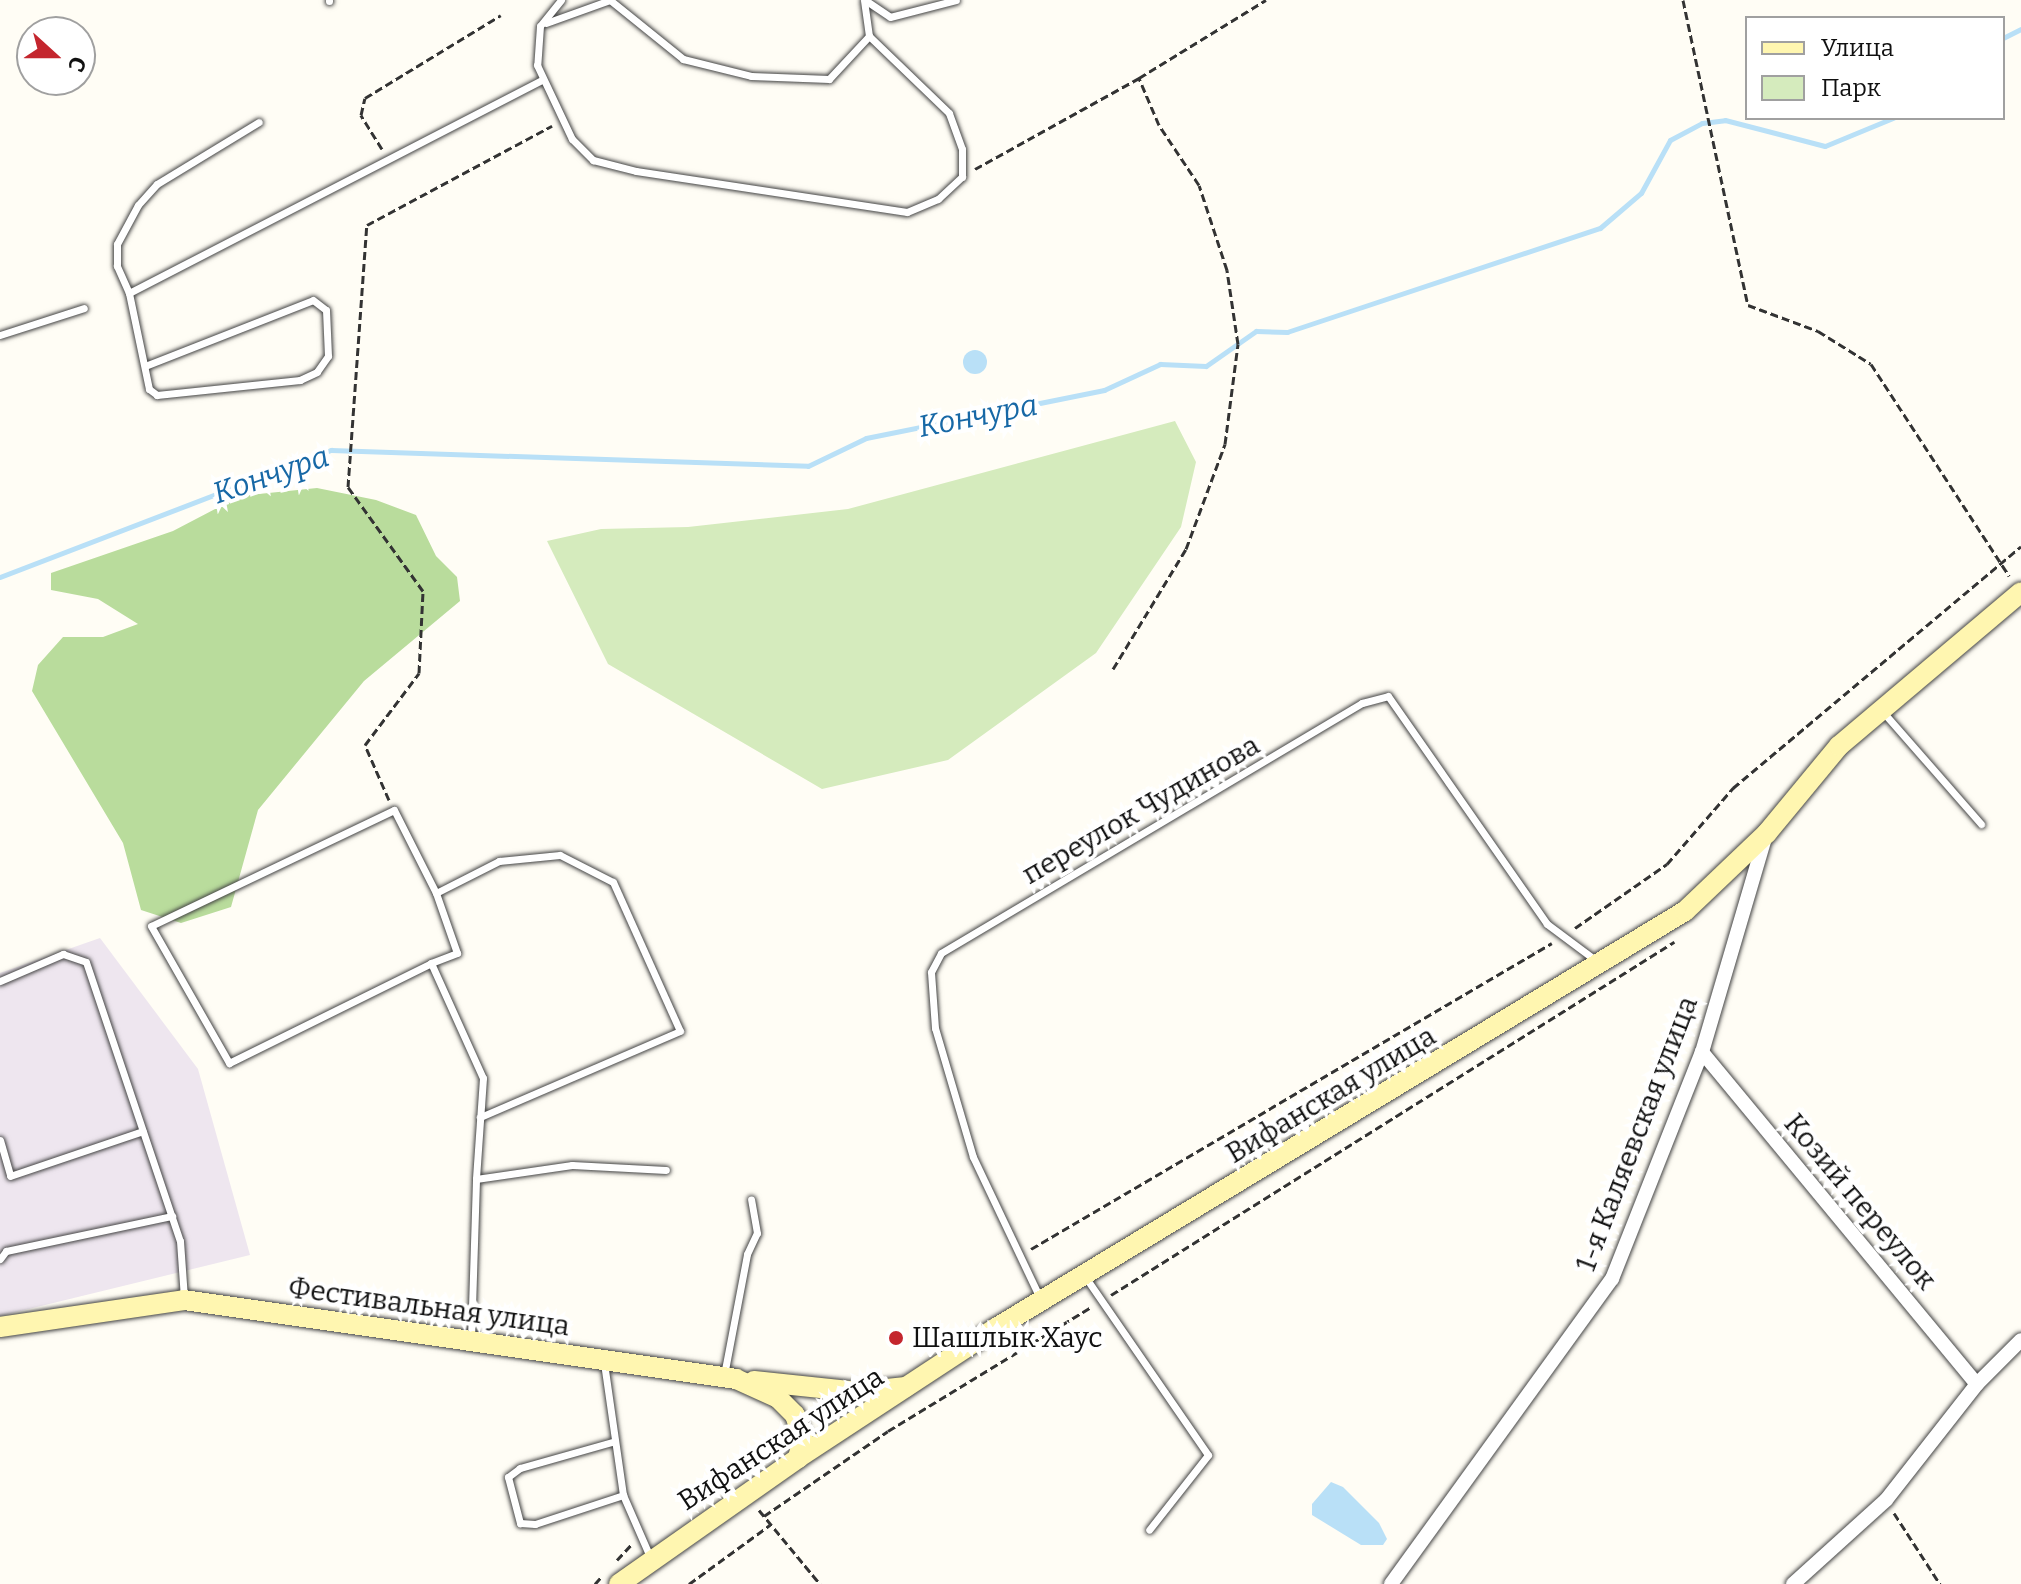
<!DOCTYPE html>
<meta charset="utf-8">
<style>
body{margin:0}
#map{position:relative;width:2021px;height:1584px;overflow:hidden;background:#fffdf5;font-family:Bitter,serif}
div>[style]{position:absolute}
[style*='--x']{left:calc(var(--x)*1px);top:calc(var(--y)*1px);width:calc(var(--w)*1px);rotate:calc(var(--a)*1deg)}
.industrial>*{inset:0;background:#eee6ef}
.green>*{inset:0;background:#d5ebbd}
.forest>*{inset:0;background:#b9dc9c}
.water>*{inset:0;background:#b9e0f7}
.round{border-radius:50%}
.stream>*{height:5px;margin:-2.5px;padding:0 2.5px;transform-origin:2.5px;border-radius:2.5px;background:#b9e0f7}
.path>*{height:3px;margin-top:-1.5px;transform-origin:0;background:repeating-linear-gradient(90deg,#333 0 8px,transparent 0 12px)}
.roads{filter:drop-shadow(0 0 2px #444) drop-shadow(0 0 2px #444)}
.service>*{height:7px;margin:-3.5px;padding:0 3.5px;transform-origin:3.5px;border-radius:3.5px;background:#fff}
.minor>*{height:14px;margin:-7px;padding:0 7px;transform-origin:7px;border-radius:7px;background:#fff}
.secondary>*{height:20px;margin:-10px;padding:0 10px;transform-origin:10px;border-radius:10px;background:#fff6b0}
.dots>*{width:22px;height:22px;translate:-50% -50%;box-sizing:border-box;border:4px solid #fff;border-radius:50%}
span{translate:-50% -50%;white-space:nowrap;text-align:center;line-height:1.15;-webkit-text-stroke:8px #fff;paint-order:stroke}
.street-label{font-size:28px;color:#111}
.poi-label{font-size:28px;color:#111}
.left{translate:0 -50%;text-align:left}
.water-label{font-size:30px;color:#1768a6;font-style:italic}
.legend{position:absolute;left:1745px;top:16px;width:260px;height:104px;box-sizing:border-box;background:#fff;border:2px solid #a0a0a0;margin:0;padding:10px 14px;list-style:none;font-size:24px;color:#111}
.legend li{display:flex;align-items:center;gap:16px;height:40px}
.legend b{width:40px;border:2px solid #a0a0a0}
.north{position:absolute;left:16px;top:16px;width:80px;height:80px;box-sizing:border-box;background:#fff;border:2px solid #a0a0a0;border-radius:50%;rotate:111deg;font-size:22px;font-weight:700;line-height:32px;text-align:center;color:#111}
.north::after{content:'';display:block;margin:auto;width:28px;height:36px;background:#c4262e;clip-path:polygon(50% 0,100% 100%,50% 72%,0 100%)}
</style>
<div id="map">
<div class="industrial">
<div style="clip-path:polygon(100px 938px,198px 1069px,250px 1255px,0 1316px,0 973px)"></div>
</div>
<div class="green">
<div style="clip-path:polygon(1175px 421px,1196px 462px,1181px 527px,1096px 653px,948px 760px,822px 789px,608px 664px,547px 541px,601px 529px,688px 527px,848px 509px)"></div>
</div>
<div class="forest">
<div style="clip-path:polygon(317px 488px,376px 500px,416px 515px,436px 556px,457px 577px,460px 601px,364px 681px,258px 810px,231px 907px,181px 923px,141px 910px,123px 843px,32px 691px,38px 665px,63px 637px,103px 637px,138px 624px,98px 599px,51px 590px,51px 573px,173px 531px,240px 496px)"></div>
</div>
<div class="water">
<div class="round" style="left:963px;top:350px;width:24px;height:24px"></div>
<div style="clip-path:polygon(1331px 1482px,1343px 1487px,1379px 1523px,1387px 1539px,1383px 1545px,1361px 1545px,1312px 1515px,1312px 1504px)"></div>
</div>
<div class="stream">
<div style="--x:2003;--y:38;--w:20;--a:-27"></div>
<div style="--x:0;--y:577;--w:355;--a:-21"></div>
<div style="--x:331;--y:450;--w:477;--a:1.9"></div>
<div style="--x:808;--y:466;--w:64;--a:-25.8"></div>
<div style="--x:866;--y:438;--w:243;--a:-11.4"></div>
<div style="--x:1104;--y:390;--w:62;--a:-24.9"></div>
<div style="--x:1160;--y:364;--w:46;--a:2.5"></div>
<div style="--x:1206;--y:366;--w:61;--a:-35"></div>
<div style="--x:1256;--y:331;--w:31;--a:2"></div>
<div style="--x:1287;--y:332;--w:330;--a:-18.4"></div>
<div style="--x:1600;--y:228;--w:54;--a:-40.5"></div>
<div style="--x:1641;--y:193;--w:60;--a:-61.3"></div>
<div style="--x:1670;--y:140;--w:36;--a:-28"></div>
<div style="--x:1702;--y:123;--w:23;--a:-7"></div>
<div style="--x:1725;--y:120;--w:103;--a:14.6"></div>
<div style="--x:1825;--y:146;--w:74;--a:-22.4"></div>
</div>
<div class="path">
<div style="--x:1683;--y:0;--w:312;--a:78"></div>
<div style="--x:1748;--y:305;--w:75;--a:20.4"></div>
<div style="--x:1818;--y:331;--w:62;--a:31.9"></div>
<div style="--x:1871;--y:364;--w:253;--a:56.9"></div>
<div style="--x:382;--y:149;--w:40;--a:-122"></div>
<div style="--x:361;--y:115;--w:17;--a:-77"></div>
<div style="--x:365;--y:98;--w:159;--a:-31.4"></div>
<div style="--x:975;--y:169;--w:188;--a:-29"></div>
<div style="--x:1113;--y:669;--w:140;--a:-58.7"></div>
<div style="--x:1186;--y:549;--w:112;--a:-69.6"></div>
<div style="--x:1225;--y:444;--w:101;--a:-82.6"></div>
<div style="--x:1238;--y:344;--w:75;--a:-98.5"></div>
<div style="--x:1227;--y:270;--w:89;--a:-108.2"></div>
<div style="--x:1199;--y:185;--w:72;--a:-123.7"></div>
<div style="--x:1159;--y:125;--w:51;--a:-113.1"></div>
<div style="--x:1139;--y:78;--w:149;--a:-31.6"></div>
<div style="--x:389;--y:800;--w:60;--a:-113.6"></div>
<div style="--x:365;--y:745;--w:90;--a:-53.1"></div>
<div style="--x:419;--y:673;--w:82;--a:-87.2"></div>
<div style="--x:423;--y:591;--w:128;--a:-125.8"></div>
<div style="--x:348;--y:487;--w:263;--a:-85.9"></div>
<div style="--x:367;--y:225;--w:210;--a:-28.2"></div>
<div style="--x:1575;--y:928;--w:112;--a:-34.8"></div>
<div style="--x:1667;--y:864;--w:101;--a:-49"></div>
<div style="--x:1733;--y:788;--w:376;--a:-40"></div>
<div style="--x:1031;--y:1249;--w:604;--a:-30.43"></div>
<div style="--x:1111;--y:1295;--w:665;--a:-32.09"></div>
<div style="--x:759;--y:1510;--w:96;--a:50.5"></div>
<div style="--x:1894;--y:1513;--w:85;--a:57.1"></div>
<div style="--x:764;--y:1516;--w:150;--a:-34.4"></div>
<div style="--x:888;--y:1431;--w:238;--a:-31.4"></div>
<div style="--x:617;--y:1560;--w:21;--a:-47"></div>
<div style="--x:595;--y:1584;--w:9;--a:-49"></div>
<div style="--x:689;--y:1584;--w:100;--a:-36.1"></div>
</div>
<div class="roads">
<div class="service">
<div style="--x:329;--y:0;--w:1;--a:90"></div>
<div style="--x:561;--y:0;--w:33;--a:129"></div>
<div style="--x:540;--y:26;--w:39;--a:94"></div>
<div style="--x:537;--y:65;--w:82;--a:64.7"></div>
<div style="--x:572;--y:139;--w:30;--a:45"></div>
<div style="--x:593;--y:160;--w:44;--a:14.3"></div>
<div style="--x:636;--y:171;--w:274;--a:8.6"></div>
<div style="--x:907;--y:212;--w:34;--a:-23"></div>
<div style="--x:938;--y:199;--w:33;--a:-43"></div>
<div style="--x:962;--y:177;--w:28;--a:-90"></div>
<div style="--x:962;--y:149;--w:38;--a:-110"></div>
<div style="--x:949;--y:113;--w:111;--a:-136.1"></div>
<div style="--x:865;--y:0;--w:30;--a:34"></div>
<div style="--x:890;--y:17;--w:68;--a:-14.4"></div>
<div style="--x:546;--y:23;--w:68;--a:-19.8"></div>
<div style="--x:610;--y:0;--w:94;--a:38.9"></div>
<div style="--x:683;--y:59;--w:70;--a:14"></div>
<div style="--x:751;--y:76;--w:78;--a:2.2"></div>
<div style="--x:829;--y:79;--w:59;--a:-47.1"></div>
<div style="--x:869;--y:36;--w:36;--a:-98"></div>
<div style="--x:129;--y:293;--w:30;--a:-114"></div>
<div style="--x:117;--y:266;--w:22;--a:-90"></div>
<div style="--x:117;--y:244;--w:44;--a:-61.7"></div>
<div style="--x:138;--y:205;--w:28;--a:-48"></div>
<div style="--x:157;--y:184;--w:119;--a:-31.3"></div>
<div style="--x:0;--y:335;--w:88;--a:-17.8"></div>
<div style="--x:145;--y:366;--w:180;--a:-21.4"></div>
<div style="--x:313;--y:300;--w:16;--a:38"></div>
<div style="--x:326;--y:310;--w:46;--a:87.5"></div>
<div style="--x:328;--y:356;--w:19;--a:125"></div>
<div style="--x:317;--y:372;--w:19;--a:155"></div>
<div style="--x:300;--y:380;--w:144;--a:174"></div>
<div style="--x:157;--y:395;--w:10;--a:-143"></div>
<div style="--x:149;--y:389;--w:98;--a:-101.8"></div>
<div style="--x:129;--y:293;--w:464;--a:-27.3"></div>
<div style="--x:1883;--y:712;--w:149;--a:48.8"></div>
<div style="--x:436;--y:893;--w:71;--a:-26.9"></div>
<div style="--x:499;--y:861;--w:61;--a:-5.6"></div>
<div style="--x:560;--y:855;--w:59;--a:27"></div>
<div style="--x:613;--y:882;--w:163;--a:65.8"></div>
<div style="--x:680;--y:1031;--w:218;--a:156.7"></div>
<div style="--x:431;--y:963;--w:28;--a:-21"></div>
<div style="--x:457;--y:953;--w:64;--a:-109.3"></div>
<div style="--x:436;--y:893;--w:93;--a:-116.8"></div>
<div style="--x:394;--y:810;--w:269;--a:154.5"></div>
<div style="--x:151;--y:926;--w:158;--a:60.3"></div>
<div style="--x:229;--y:1063;--w:225;--a:-26.3"></div>
<div style="--x:431;--y:963;--w:126;--a:65.7"></div>
<div style="--x:483;--y:1078;--w:101;--a:94"></div>
<div style="--x:0;--y:981;--w:69;--a:-23.2"></div>
<div style="--x:63;--y:954;--w:24;--a:19"></div>
<div style="--x:86;--y:962;--w:294;--a:71.4"></div>
<div style="--x:180;--y:1241;--w:57;--a:86"></div>
<div style="--x:0;--y:1140;--w:37;--a:74"></div>
<div style="--x:10;--y:1176;--w:140;--a:-18.7"></div>
<div style="--x:0;--y:1259;--w:10;--a:-53"></div>
<div style="--x:6;--y:1251;--w:170;--a:-11.9"></div>
<div style="--x:1086;--y:1278;--w:215;--a:55.4"></div>
<div style="--x:1208;--y:1455;--w:95;--a:128.2"></div>
<div style="--x:1040;--y:1298;--w:156;--a:-115.4"></div>
<div style="--x:973;--y:1157;--w:134;--a:-106.4"></div>
<div style="--x:935;--y:1028;--w:56;--a:-94.1"></div>
<div style="--x:931;--y:972;--w:21;--a:-62"></div>
<div style="--x:941;--y:953;--w:490;--a:-30.7"></div>
<div style="--x:1362;--y:703;--w:27;--a:-15"></div>
<div style="--x:1388;--y:696;--w:278;--a:55.1"></div>
<div style="--x:1547;--y:924;--w:64;--a:36.7"></div>
<div style="--x:471;--y:1339;--w:160;--a:-88.2"></div>
<div style="--x:476;--y:1179;--w:97;--a:-8.3"></div>
<div style="--x:572;--y:1165;--w:94;--a:3"></div>
<div style="--x:604;--y:1363;--w:133;--a:81.8"></div>
<div style="--x:623;--y:1495;--w:70;--a:66.4"></div>
<div style="--x:724;--y:1375;--w:123;--a:-79.2"></div>
<div style="--x:747;--y:1254;--w:23;--a:-65"></div>
<div style="--x:757;--y:1233;--w:34;--a:-100"></div>
<div style="--x:612;--y:1442;--w:96;--a:164.2"></div>
<div style="--x:520;--y:1468;--w:15;--a:143"></div>
<div style="--x:508;--y:1477;--w:48;--a:75.4"></div>
<div style="--x:520;--y:1523;--w:15;--a:4"></div>
<div style="--x:535;--y:1524;--w:93;--a:-18.2"></div>
</div>
<div class="minor">
<div style="--x:1702;--y:1052;--w:431;--a:50.4"></div>
<div style="--x:1391;--y:1584;--w:377;--a:-54.1"></div>
<div style="--x:1612;--y:1279;--w:244;--a:-68.4"></div>
<div style="--x:1702;--y:1052;--w:226;--a:-73.6"></div>
<div style="--x:1793;--y:1584;--w:125;--a:-42.1"></div>
<div style="--x:1886;--y:1500;--w:147;--a:-51.9"></div>
<div style="--x:1977;--y:1384;--w:62;--a:-45"></div>
</div>
<div class="secondary">
<div style="--x:0;--y:1327;--w:186;--a:-8.3"></div>
<div style="--x:184;--y:1300;--w:558;--a:8.14"></div>
<div style="--x:736;--y:1379;--w:46;--a:24.3"></div>
<div style="--x:778;--y:1398;--w:24;--a:45"></div>
<div style="--x:795;--y:1415;--w:25;--a:72"></div>
<div style="--x:803;--y:1439;--w:20;--a:105"></div>
<div style="--x:754;--y:1381;--w:105;--a:6"></div>
<div style="--x:858;--y:1392;--w:48;--a:-5.9"></div>
<div style="--x:619;--y:1584;--w:219;--a:-35.1"></div>
<div style="--x:798;--y:1458;--w:237;--a:-33.3"></div>
<div style="--x:996;--y:1328;--w:805;--a:-31.18"></div>
<div style="--x:1685;--y:911;--w:113;--a:-43.6"></div>
<div style="--x:1767;--y:833;--w:113;--a:-50.4"></div>
<div style="--x:1839;--y:746;--w:238;--a:-40.2"></div>
</div>
</div>
<div class="dots">
<div style="left:896px;top:1338px;background:#c4262e"></div>
</div>
<div class="street-label">
<span style="left:1141px;top:810px;rotate:-30deg">переулок Чудинова</span>
<span style="left:1331px;top:1095px;rotate:-31deg">Вифанская улица</span>
<span style="left:1637px;top:1134px;rotate:-69deg">1-я Каляевская улица</span>
<span style="left:1860px;top:1202px;rotate:50deg">Козий переулок</span>
<span style="left:429px;top:1307px;rotate:8deg">Фестивальная улица</span>
<span style="left:781px;top:1439px;rotate:-33deg">Вифанская улица</span>
</div>
<div class="poi-label">
<span class="left" style="left:912px;top:1338px">Шашлык Хаус</span>
</div>
<div class="water-label">
<span style="left:978px;top:416px;rotate:-11deg">Кончура</span>
<span style="left:271px;top:475px;rotate:-19deg">Кончура</span>
</div>
<ul class="legend">
<li><b style="height:10px;background:#fff6b0"></b>Улица</li>
<li><b style="height:22px;background:#d5ebbd"></b>Парк</li>
</ul>
<div class="north">С</div>
</div>
